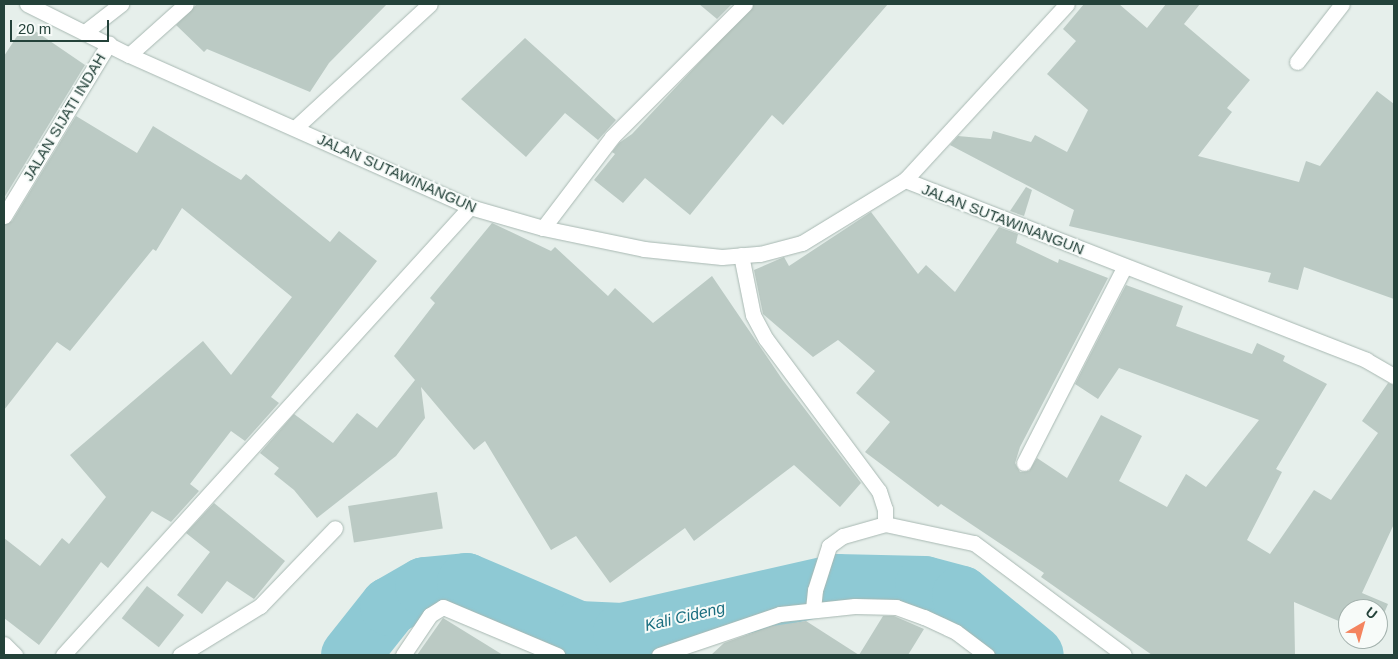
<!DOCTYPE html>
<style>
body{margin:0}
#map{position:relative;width:1398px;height:659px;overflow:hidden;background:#e6efeb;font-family:Helvetica,sans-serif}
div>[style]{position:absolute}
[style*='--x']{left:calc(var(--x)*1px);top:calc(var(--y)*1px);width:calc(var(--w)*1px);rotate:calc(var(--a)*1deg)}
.river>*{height:59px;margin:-29.5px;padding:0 29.5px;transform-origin:29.5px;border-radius:29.5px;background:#8ec9d4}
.building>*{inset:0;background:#bbcac4;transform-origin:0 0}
.roads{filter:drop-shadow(0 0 1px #a8b8b2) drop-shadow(0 0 1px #a8b8b2)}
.lane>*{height:15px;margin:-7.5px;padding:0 7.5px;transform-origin:7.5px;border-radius:7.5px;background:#fff}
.street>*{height:15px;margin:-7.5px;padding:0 7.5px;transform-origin:7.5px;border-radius:7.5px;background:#fff}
span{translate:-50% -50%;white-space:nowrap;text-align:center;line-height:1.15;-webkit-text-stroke:4px #f7fbf9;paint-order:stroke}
.street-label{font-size:15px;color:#24423a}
.water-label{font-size:16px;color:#1c6f80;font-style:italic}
.frame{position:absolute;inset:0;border:5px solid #24423a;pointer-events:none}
.north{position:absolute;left:1338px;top:599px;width:50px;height:50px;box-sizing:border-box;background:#f7fbf9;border:1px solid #a3b1ad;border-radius:50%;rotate:38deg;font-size:14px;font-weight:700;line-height:20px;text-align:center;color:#24423a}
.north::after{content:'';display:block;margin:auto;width:18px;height:22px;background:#f4845f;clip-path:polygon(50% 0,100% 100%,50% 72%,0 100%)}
.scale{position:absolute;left:10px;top:20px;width:99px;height:22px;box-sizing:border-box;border:2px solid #24423a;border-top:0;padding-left:6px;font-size:15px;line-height:18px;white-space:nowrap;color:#24423a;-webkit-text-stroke:4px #f7fbf9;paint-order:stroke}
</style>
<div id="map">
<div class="river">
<div style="--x:350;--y:655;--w:63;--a:-51.5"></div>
<div style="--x:389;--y:606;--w:40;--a:-29.7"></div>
<div style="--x:424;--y:586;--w:42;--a:-5.4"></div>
<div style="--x:466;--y:582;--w:122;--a:23.2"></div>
<div style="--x:578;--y:630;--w:44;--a:2.6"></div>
<div style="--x:622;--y:632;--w:220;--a:-12.9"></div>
<div style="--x:836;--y:583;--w:88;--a:1.3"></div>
<div style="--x:924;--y:585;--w:38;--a:15"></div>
<div style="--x:961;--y:595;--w:94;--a:39.4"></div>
</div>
<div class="building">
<div style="clip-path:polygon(197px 4px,387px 4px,329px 63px,310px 92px,207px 49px,204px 52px,176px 25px)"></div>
<div style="clip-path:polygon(699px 4px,732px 4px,717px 19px)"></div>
<div style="clip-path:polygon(754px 4px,888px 4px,783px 125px,772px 115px,690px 215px,645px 178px,623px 203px,594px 180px,615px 154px,612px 152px,619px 143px,632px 134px)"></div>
<div style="clip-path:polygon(1084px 4px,1119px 4px,1147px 28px,1166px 4px,1200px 4px,1184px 24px,1250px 80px,1227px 108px,1232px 112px,1198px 156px,1299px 182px,1306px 161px,1320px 166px,1377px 91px,1394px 104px,1394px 299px,1304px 267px,1298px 290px,1268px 282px,1271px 273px,1069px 226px,1074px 210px,950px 145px,958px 136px,991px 139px,993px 131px,1031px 142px,1035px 135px,1067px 152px,1088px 110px,1047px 74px,1076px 41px,1063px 29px)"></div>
<div style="clip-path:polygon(25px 24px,85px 65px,4px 198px,4px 56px)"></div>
<div style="clip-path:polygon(525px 38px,616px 120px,598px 140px,565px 113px,526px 157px,461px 99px)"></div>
<div style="clip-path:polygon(76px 116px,137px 153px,153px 126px,241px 180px,246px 174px,330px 242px,339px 231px,377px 261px,271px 397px,279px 403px,245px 441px,231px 431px,190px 484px,199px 491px,171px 522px,152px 511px,108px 568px,101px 562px,39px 645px,4px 618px,4px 538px,40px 566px,62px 538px,69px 544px,106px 497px,70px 455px,203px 341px,231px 375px,292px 297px,182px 208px,156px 251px,153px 249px,70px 351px,57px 342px,4px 410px,4px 225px,12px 221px)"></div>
<div style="clip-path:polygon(1026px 187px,1032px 190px,1024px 216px,1010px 211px)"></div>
<div style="clip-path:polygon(871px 212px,918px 274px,926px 265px,955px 292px,999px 227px,1018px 234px,1016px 243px,1058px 263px,1059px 259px,1108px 278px,1020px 447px,1015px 463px,1020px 472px,1029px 471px,1037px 458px,1067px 478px,1101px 415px,1142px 436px,1119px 481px,1167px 507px,1186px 474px,1206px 487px,1259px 420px,1119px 368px,1098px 399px,1075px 384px,1126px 285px,1183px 306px,1176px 326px,1252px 354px,1257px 343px,1285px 356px,1283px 361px,1327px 384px,1276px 469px,1282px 472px,1247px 540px,1270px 554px,1314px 490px,1331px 500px,1378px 433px,1362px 421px,1388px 383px,1394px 385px,1394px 524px,1362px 593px,1388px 604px,1378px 628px,1378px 609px,1348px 609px,1348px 625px,1294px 602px,1295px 655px,1152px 655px,1041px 577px,1044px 573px,941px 504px,938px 507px,865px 452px,890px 422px,856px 393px,875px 371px,838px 340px,813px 357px,763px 314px,754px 270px,784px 257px,789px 266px)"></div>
<div style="clip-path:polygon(492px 223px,551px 251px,555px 247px,608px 296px,615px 288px,653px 323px,712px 276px,782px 379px,861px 483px,840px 507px,794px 465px,694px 541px,685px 528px,610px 583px,576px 536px,551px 550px,485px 441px,474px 450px,421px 387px,425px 418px,396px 456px,317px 518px,294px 490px,274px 474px,279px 468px,260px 453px,294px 414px,333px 443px,357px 413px,377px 428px,415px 380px,394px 356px,435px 303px,430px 298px)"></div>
<div style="left:437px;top:492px;width:37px;height:90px;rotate:81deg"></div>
<div style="clip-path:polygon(214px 503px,285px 561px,254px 599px,227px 581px,202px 614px,177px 595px,210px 552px,186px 533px)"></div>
<div style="left:147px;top:586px;width:47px;height:41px;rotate:38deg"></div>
<div style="clip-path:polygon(883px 616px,894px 616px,924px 629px,908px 655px,711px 655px,724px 643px,772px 626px,806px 621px,859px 655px)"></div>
<div style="clip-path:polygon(443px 618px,503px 655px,417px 655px)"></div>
</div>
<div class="roads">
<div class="lane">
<div style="--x:85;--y:32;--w:46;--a:-37.9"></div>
<div style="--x:129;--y:55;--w:76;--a:-41.8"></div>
</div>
<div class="street">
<div style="--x:27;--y:4;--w:114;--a:26.6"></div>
<div style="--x:129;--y:55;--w:373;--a:24"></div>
<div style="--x:470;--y:207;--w:76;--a:16"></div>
<div style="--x:543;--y:228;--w:103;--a:11.7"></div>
<div style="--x:644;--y:249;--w:78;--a:5.9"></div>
<div style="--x:722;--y:257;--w:38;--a:-5"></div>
<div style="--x:760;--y:254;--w:43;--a:-14.7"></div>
<div style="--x:802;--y:243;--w:121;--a:-31.5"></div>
<div style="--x:905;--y:180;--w:495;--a:21.3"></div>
<div style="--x:1366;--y:360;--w:32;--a:30"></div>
<div style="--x:1297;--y:62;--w:73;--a:-52.2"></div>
<div style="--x:295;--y:128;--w:183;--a:-42.6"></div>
<div style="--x:905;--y:180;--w:239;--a:-47.4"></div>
<div style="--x:4;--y:216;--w:202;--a:-58.7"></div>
<div style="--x:543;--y:228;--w:114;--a:-52.8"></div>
<div style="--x:612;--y:137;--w:188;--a:-45"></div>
<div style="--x:741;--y:255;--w:61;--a:78.7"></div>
<div style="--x:753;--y:315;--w:27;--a:62"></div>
<div style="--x:766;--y:339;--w:189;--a:53.4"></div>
<div style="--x:879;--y:491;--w:19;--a:72"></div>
<div style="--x:885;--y:509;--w:15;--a:90"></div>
<div style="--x:1024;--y:463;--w:221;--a:-62.9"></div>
<div style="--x:813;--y:609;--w:19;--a:-84"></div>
<div style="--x:815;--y:590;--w:46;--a:-72.3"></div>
<div style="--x:829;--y:546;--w:17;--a:-36"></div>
<div style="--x:843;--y:536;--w:44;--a:-15.9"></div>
<div style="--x:885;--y:524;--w:91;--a:12.1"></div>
<div style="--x:974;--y:543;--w:187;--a:36.7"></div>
<div style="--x:4;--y:644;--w:16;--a:45"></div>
<div style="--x:63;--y:655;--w:605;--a:-47.75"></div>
<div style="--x:180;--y:655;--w:94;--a:-31.5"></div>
<div style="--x:260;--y:606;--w:108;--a:-46.1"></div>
<div style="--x:403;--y:655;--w:48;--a:-56"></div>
<div style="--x:430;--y:615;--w:15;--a:-32"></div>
<div style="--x:443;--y:607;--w:124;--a:22.8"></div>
<div style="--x:659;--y:655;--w:128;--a:-18.7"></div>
<div style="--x:780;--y:614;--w:75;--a:-6.1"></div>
<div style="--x:855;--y:606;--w:41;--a:1.4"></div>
<div style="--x:896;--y:607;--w:30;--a:20"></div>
<div style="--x:924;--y:617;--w:35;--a:25"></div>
<div style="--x:956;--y:632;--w:39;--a:37"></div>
</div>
</div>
<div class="street-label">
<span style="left:64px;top:117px;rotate:-59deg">JALAN SIJATI INDAH</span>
<span style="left:397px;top:173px;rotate:24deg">JALAN SUTAWINANGUN</span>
<span style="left:1003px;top:219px;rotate:21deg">JALAN SUTAWINANGUN</span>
</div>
<div class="water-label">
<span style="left:685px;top:617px;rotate:-13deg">Kali Cideng</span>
</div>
<div class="frame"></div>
<div class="north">U</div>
<div class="scale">20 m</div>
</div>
